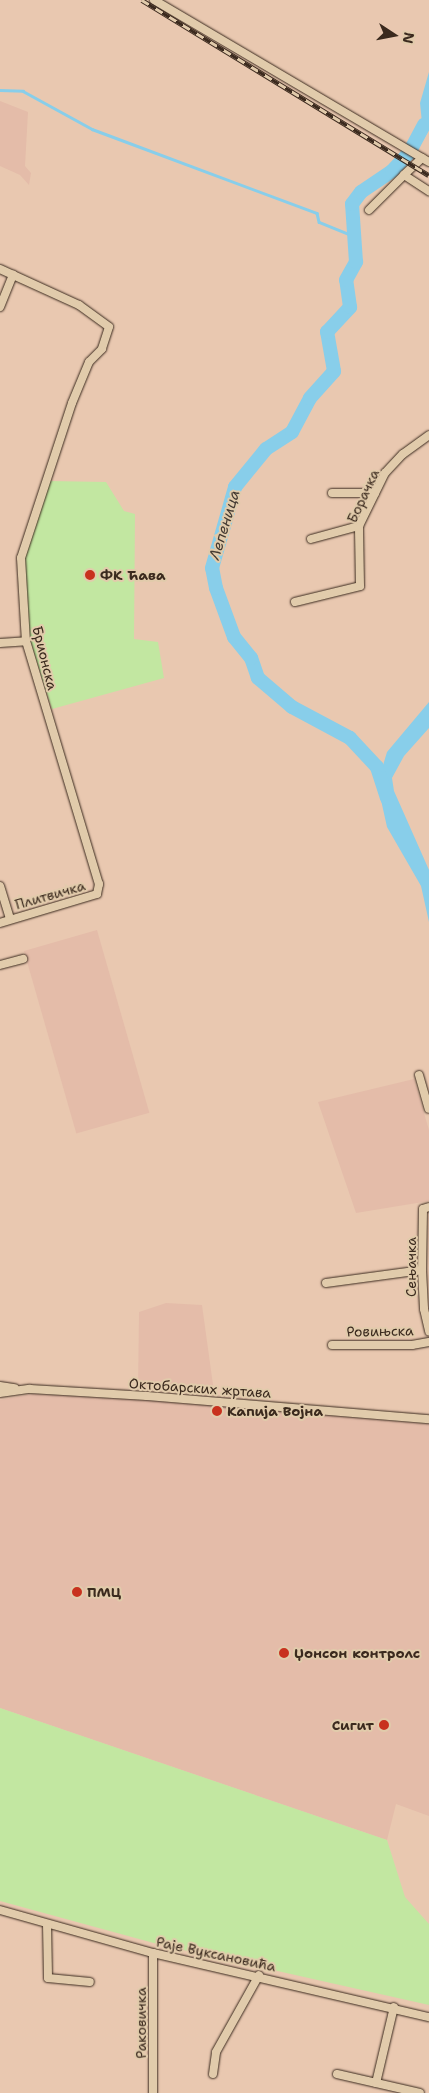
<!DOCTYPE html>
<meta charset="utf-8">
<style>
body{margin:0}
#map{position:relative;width:429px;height:2093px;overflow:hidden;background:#e9c8b0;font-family:"Shantell Sans",sans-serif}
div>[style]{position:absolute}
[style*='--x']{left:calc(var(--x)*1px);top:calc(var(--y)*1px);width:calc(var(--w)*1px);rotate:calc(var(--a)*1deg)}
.built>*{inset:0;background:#e4bca9;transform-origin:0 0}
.green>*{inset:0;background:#c2e7a1}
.water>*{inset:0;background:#88ceea}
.stream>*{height:2.5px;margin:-1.25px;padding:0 1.25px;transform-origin:1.25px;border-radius:1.25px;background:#88ceea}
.river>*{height:14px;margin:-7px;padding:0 7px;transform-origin:7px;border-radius:7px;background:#88ceea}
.roads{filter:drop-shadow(0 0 1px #3b2a1e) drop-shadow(0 0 1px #3b2a1e)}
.minor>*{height:8px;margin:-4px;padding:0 4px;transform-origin:4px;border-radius:4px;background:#e1cbab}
.rail>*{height:4.5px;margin-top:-2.25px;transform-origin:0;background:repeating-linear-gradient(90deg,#e1cbab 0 8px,#3b2a1e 0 16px);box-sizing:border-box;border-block:1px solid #3b2a1e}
.dots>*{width:14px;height:14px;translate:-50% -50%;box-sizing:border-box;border:2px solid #e1cbab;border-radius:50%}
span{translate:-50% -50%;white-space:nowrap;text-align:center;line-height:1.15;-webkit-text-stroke:4px #e1cbab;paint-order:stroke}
.street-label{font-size:14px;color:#3b2a1e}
.poi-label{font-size:14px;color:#3b2a1e;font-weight:700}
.left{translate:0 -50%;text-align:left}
.right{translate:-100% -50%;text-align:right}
.water-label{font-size:15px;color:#433a32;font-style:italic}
.north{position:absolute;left:369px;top:10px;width:50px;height:50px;-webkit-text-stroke:4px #e1cbab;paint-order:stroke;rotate:101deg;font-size:14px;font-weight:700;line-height:20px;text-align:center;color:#3b2a1e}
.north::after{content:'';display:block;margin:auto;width:18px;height:22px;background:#3b2a1e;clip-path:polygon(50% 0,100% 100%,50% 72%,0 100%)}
</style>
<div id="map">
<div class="built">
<div style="clip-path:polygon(0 101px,28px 112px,25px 166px,31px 173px,29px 185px,20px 175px,0 166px)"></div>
<div style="left:97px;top:930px;width:190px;height:76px;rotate:74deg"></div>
<div style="clip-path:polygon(414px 1079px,429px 1130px,429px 1201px,356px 1213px,318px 1102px)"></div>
<div style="clip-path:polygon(166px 1303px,202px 1305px,214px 1392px,138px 1389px,139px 1312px)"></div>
<div style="clip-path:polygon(32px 1394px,123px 1397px,429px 1424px,429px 1816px,396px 1804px,387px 1840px,0 1708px,0 1400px)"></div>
</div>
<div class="green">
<div style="clip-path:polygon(49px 481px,106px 482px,124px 511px,135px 514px,134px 639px,158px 642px,164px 678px,52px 709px,30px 641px,24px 554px)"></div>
<div style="clip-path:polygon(0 1708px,387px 1840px,405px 1897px,429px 1924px,429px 2005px,161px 1945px,0 1901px)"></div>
</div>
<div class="water">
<div style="clip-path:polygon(429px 72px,429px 130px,420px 146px,412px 139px,422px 123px,420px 103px)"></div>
<div style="clip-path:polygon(429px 702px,429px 728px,404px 756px,392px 778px,394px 791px,429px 870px,429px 922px,421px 886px,387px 827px,377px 782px,385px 780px,381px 772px,387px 752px)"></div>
</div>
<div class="stream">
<div style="--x:0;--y:90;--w:23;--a:2"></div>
<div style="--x:23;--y:91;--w:79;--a:28.8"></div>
<div style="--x:92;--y:129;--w:240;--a:20.5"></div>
<div style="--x:317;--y:213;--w:9;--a:77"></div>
<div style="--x:319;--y:222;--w:38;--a:22"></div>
</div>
<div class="river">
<div style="--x:387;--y:798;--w:33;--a:-108"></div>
<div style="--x:377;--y:767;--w:40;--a:-133"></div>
<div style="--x:350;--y:738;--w:66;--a:-151.9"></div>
<div style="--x:292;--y:707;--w:45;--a:-139.5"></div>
<div style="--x:258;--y:678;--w:21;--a:-109"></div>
<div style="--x:251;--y:658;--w:27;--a:-129"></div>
<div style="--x:234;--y:637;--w:52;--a:-110.2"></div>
<div style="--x:216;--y:588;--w:20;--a:-101"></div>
<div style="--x:212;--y:568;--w:84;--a:-74.1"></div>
<div style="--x:235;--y:487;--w:49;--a:-50.8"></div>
<div style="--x:266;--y:449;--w:31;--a:-33"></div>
<div style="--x:292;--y:432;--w:38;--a:-62"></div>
<div style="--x:310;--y:398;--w:36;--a:-48"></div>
<div style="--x:334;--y:371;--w:40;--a:-100"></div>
<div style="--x:327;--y:332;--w:34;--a:-47"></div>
<div style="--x:350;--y:307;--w:27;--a:-98"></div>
<div style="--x:346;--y:280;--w:21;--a:-61"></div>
<div style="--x:356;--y:262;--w:58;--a:-93.9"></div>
<div style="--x:352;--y:204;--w:15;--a:-53"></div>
<div style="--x:361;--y:192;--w:37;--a:-34"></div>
<div style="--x:392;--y:171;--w:25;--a:-47"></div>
<div style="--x:409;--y:153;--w:32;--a:-62"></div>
</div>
<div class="roads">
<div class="minor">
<div style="--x:154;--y:0;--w:311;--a:30.5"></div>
<div style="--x:429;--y:162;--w:8;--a:-150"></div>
<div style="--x:422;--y:158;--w:25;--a:137"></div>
<div style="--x:404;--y:175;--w:30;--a:33"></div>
<div style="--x:369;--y:210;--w:49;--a:-45"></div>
<div style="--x:0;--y:269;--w:87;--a:24.5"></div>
<div style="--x:79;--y:305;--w:37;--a:36"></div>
<div style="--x:109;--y:327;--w:23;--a:108"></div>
<div style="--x:102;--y:349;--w:18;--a:135"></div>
<div style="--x:89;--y:362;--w:44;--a:112.5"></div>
<div style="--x:72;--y:403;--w:163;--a:108.2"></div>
<div style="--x:21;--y:558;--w:83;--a:86.6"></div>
<div style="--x:26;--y:641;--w:254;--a:73.3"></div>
<div style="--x:99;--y:884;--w:10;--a:101"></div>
<div style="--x:97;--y:894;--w:101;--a:163.4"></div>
<div style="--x:0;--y:307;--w:35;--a:-68"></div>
<div style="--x:332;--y:493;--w:43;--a:0"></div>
<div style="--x:311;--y:539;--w:50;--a:-15.2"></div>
<div style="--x:295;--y:602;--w:67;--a:-13.8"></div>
<div style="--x:360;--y:586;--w:60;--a:-91"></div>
<div style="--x:359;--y:526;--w:59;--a:-63.9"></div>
<div style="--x:385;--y:473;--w:26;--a:-47"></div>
<div style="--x:403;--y:454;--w:32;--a:-36"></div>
<div style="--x:0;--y:643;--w:26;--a:-4"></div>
<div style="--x:0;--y:886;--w:34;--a:73"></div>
<div style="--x:0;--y:965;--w:24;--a:-15"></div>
<div style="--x:419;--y:1075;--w:35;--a:74"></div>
<div style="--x:429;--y:1207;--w:6;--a:162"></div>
<div style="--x:423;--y:1209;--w:61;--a:90.9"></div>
<div style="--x:422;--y:1270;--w:39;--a:87"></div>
<div style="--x:424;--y:1309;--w:23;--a:77"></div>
<div style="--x:326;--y:1283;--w:97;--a:-7.7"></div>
<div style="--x:332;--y:1345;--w:80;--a:0"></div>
<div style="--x:412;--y:1345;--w:17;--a:-10"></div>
<div style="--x:0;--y:1386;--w:15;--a:8"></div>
<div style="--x:0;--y:1393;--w:30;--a:-8"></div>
<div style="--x:30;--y:1389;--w:117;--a:3.4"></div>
<div style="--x:147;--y:1396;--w:283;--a:4.7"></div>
<div style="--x:0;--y:1910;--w:159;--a:15.7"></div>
<div style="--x:153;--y:1953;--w:283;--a:13.1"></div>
<div style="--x:47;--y:1924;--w:54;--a:88.9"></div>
<div style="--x:48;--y:1978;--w:42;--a:5.4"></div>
<div style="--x:153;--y:1953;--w:140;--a:90"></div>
<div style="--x:213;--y:2074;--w:22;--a:-82"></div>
<div style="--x:216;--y:2052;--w:88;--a:-60.8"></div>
<div style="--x:337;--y:2074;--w:85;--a:12.9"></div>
<div style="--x:376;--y:2083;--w:78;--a:-76.7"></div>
</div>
</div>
<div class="rail">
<div style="--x:142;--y:0;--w:336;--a:31.4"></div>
</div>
<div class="dots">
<div style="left:90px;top:575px;background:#c8321e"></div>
<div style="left:217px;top:1411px;background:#c8321e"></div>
<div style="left:77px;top:1592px;background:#c8321e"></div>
<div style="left:284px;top:1653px;background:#c8321e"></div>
<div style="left:384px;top:1725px;background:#c8321e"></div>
</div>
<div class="street-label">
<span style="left:363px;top:496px;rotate:-65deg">Борачка</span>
<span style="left:45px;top:658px;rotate:76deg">Брионска</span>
<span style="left:50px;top:895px;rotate:-16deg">Плитвичка</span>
<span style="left:411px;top:1267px;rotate:-90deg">Сењачка</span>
<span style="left:380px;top:1331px;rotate:-1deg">Ровињска</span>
<span style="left:200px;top:1388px;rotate:4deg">Октобарских жртава</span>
<span style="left:216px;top:1954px;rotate:12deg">Раје Вуксановића</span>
<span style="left:141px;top:2023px;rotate:-90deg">Раковичка</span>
</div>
<div class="poi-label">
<span class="left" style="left:100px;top:575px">ФК Ћава</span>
<span class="left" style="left:227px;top:1411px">Капија Војна</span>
<span class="left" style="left:87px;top:1592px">ПМЦ</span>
<span class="left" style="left:294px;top:1653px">Џонсон контролс</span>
<span class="right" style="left:374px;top:1725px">Сигит</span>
</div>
<div class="water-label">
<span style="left:225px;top:525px;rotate:-73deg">Лепеница</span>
</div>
<div class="north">N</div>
</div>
